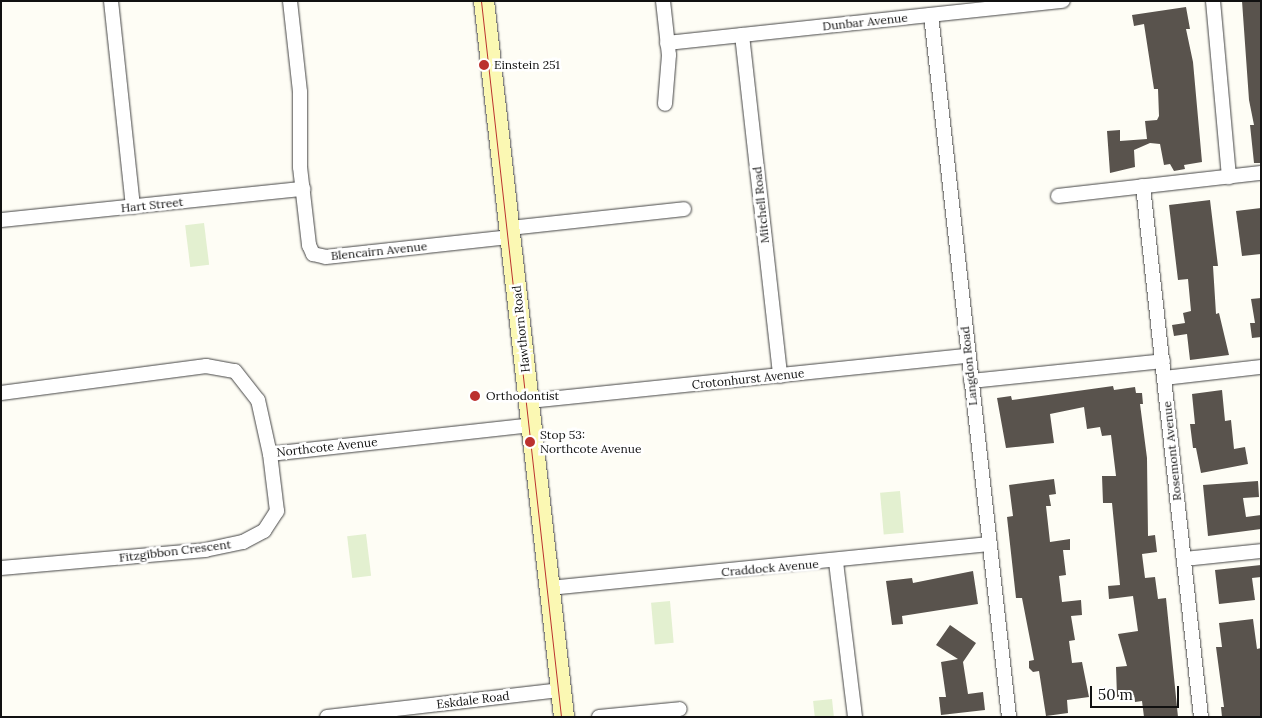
<!DOCTYPE html>
<style>
body{margin:0}
#map{position:relative;width:1262px;height:718px;overflow:hidden;background:#fefdf5;font-family:Lora,serif}
div>[style]{position:absolute}
[style*='--x']{left:calc(var(--x)*1px);top:calc(var(--y)*1px);width:calc(var(--w)*1px);rotate:calc(var(--a)*1deg)}
.pitch>*{inset:0;background:#e3f0d0;transform-origin:0 0}
.building>*{inset:0;background:#59534d}
.roads{filter:drop-shadow(0 0 1px #444) drop-shadow(0 0 1px #444)}
.street>*{height:14px;margin:-7px;padding:0 7px;transform-origin:7px;border-radius:7px;background:#fff}
.secondary>*{height:20px;margin:-10px;padding:0 10px;transform-origin:10px;border-radius:10px;background:#fbf8b3}
.tram>*{height:1px;margin:-0.5px;padding:0 0.5px;transform-origin:0.5px;border-radius:0.5px;background:#bb312e}
.dots>*{width:14px;height:14px;translate:-50% -50%;box-sizing:border-box;border:2px solid #fff;border-radius:50%}
span{translate:-50% -50%;white-space:nowrap;text-align:center;line-height:1.15;-webkit-text-stroke:5px #fff;paint-order:stroke}
.street-label{font-size:12px;color:#111}
.poi-label{font-size:12px;color:#111}
.left{translate:0 -50%;text-align:left}
.frame{position:absolute;inset:0;border:2px solid #111;pointer-events:none}
.scale{position:absolute;left:1090px;top:686px;width:89px;height:22px;box-sizing:border-box;border:2px solid #111;border-top:0;padding-left:6px;font-size:15px;line-height:18px;white-space:nowrap;color:#111;-webkit-text-stroke:4px #fff;paint-order:stroke}
</style>
<div id="map">
<div class="pitch">
<div style="left:204px;top:223px;width:42px;height:19px;rotate:83deg"></div>
<div style="left:900px;top:491px;width:42px;height:20px;rotate:85deg"></div>
<div style="left:366px;top:534px;width:42px;height:19px;rotate:83deg"></div>
<div style="left:670px;top:601px;width:42px;height:19px;rotate:85deg"></div>
<div style="left:832px;top:699px;width:18px;height:19px;rotate:84deg"></div>
</div>
<div class="building">
<div style="clip-path:polygon(1242px 1px,1261px 1px,1261px 163px,1254px 163px,1250px 125px,1254px 125px,1249px 100px)"></div>
<div style="clip-path:polygon(1186px 7px,1190px 29px,1186px 29px,1193px 62px,1202px 162px,1184px 165px,1185px 169px,1174px 171px,1170px 164px,1164px 165px,1160px 144px,1150px 143px,1134px 150px,1135px 167px,1110px 173px,1107px 131px,1120px 130px,1120px 141px,1147px 139px,1145px 121px,1157px 120px,1159px 116px,1158px 89px,1154px 89px,1144px 24px,1134px 26px,1132px 15px)"></div>
<div style="clip-path:polygon(1210px 200px,1218px 266px,1213px 266px,1216px 314px,1219px 313px,1229px 355px,1190px 360px,1187px 334px,1174px 336px,1172px 325px,1185px 323px,1183px 313px,1191px 311px,1188px 279px,1178px 280px,1169px 205px)"></div>
<div style="clip-path:polygon(1261px 208px,1261px 254px,1242px 256px,1236px 211px)"></div>
<div style="clip-path:polygon(1261px 298px,1261px 337px,1252px 338px,1250px 323px,1255px 323px,1251px 299px)"></div>
<div style="clip-path:polygon(1113px 386px,1114px 390px,1135px 387px,1136px 393px,1142px 393px,1143px 404px,1140px 404px,1147px 458px,1148px 536px,1155px 535px,1157px 552px,1142px 554px,1145px 578px,1155px 577px,1158px 599px,1166px 598px,1178px 717px,1144px 717px,1142px 701px,1135px 702px,1134px 695px,1117px 697px,1116px 667px,1127px 666px,1118px 634px,1138px 631px,1133px 596px,1109px 599px,1108px 586px,1120px 585px,1112px 503px,1103px 503px,1102px 476px,1116px 476px,1111px 435px,1102px 436px,1100px 427px,1087px 429px,1084px 407px,1050px 414px,1054px 443px,1006px 448px,997px 398px,1011px 396px,1012px 400px)"></div>
<div style="clip-path:polygon(1222px 390px,1225px 421px,1231px 420px,1234px 449px,1245px 447px,1248px 464px,1201px 473px,1196px 448px,1193px 448px,1190px 424px,1195px 424px,1192px 394px)"></div>
<div style="clip-path:polygon(1054px 479px,1056px 494px,1049px 495px,1051px 506px,1046px 506px,1050px 542px,1070px 539px,1070px 550px,1063px 550px,1066px 575px,1059px 576px,1062px 602px,1081px 600px,1082px 615px,1071px 616px,1075px 640px,1069px 641px,1072px 663px,1082px 662px,1089px 697px,1067px 700px,1068px 713px,1046px 716px,1039px 671px,1033px 672px,1029px 668px,1029px 661px,1034px 660px,1022px 598px,1016px 598px,1007px 517px,1013px 516px,1009px 485px)"></div>
<div style="clip-path:polygon(1258px 481px,1259px 497px,1243px 498px,1246px 517px,1261px 515px,1261px 529px,1208px 536px,1203px 485px)"></div>
<div style="clip-path:polygon(1261px 565px,1261px 577px,1252px 578px,1255px 600px,1219px 604px,1215px 570px)"></div>
<div style="clip-path:polygon(973px 571px,978px 604px,902px 616px,903px 624px,892px 625px,886px 581px,912px 578px,913px 583px)"></div>
<div style="clip-path:polygon(1253px 619px,1257px 649px,1261px 648px,1261px 717px,1222px 717px,1221px 707px,1224px 707px,1216px 647px,1222px 647px,1219px 623px)"></div>
<div style="clip-path:polygon(950px 625px,976px 643px,963px 662px,968px 694px,983px 692px,985px 710px,941px 715px,939px 697px,946px 697px,941px 662px,958px 659px,936px 645px)"></div>
</div>
<div class="roads">
<div class="street">
<div style="--x:111;--y:1;--w:207;--a:83.9"></div>
<div style="--x:290;--y:1;--w:92;--a:83.7"></div>
<div style="--x:300;--y:92;--w:75;--a:90"></div>
<div style="--x:300;--y:167;--w:79;--a:83.4"></div>
<div style="--x:309;--y:245;--w:10;--a:66"></div>
<div style="--x:313;--y:254;--w:13;--a:13"></div>
<div style="--x:326;--y:257;--w:186;--a:-6.2"></div>
<div style="--x:663;--y:1;--w:54;--a:83.7"></div>
<div style="--x:669;--y:55;--w:49;--a:94.7"></div>
<div style="--x:1213;--y:1;--w:177;--a:84.8"></div>
<div style="--x:931;--y:15;--w:706;--a:83.66"></div>
<div style="--x:742;--y:35;--w:343;--a:83.6"></div>
<div style="--x:667;--y:43;--w:398;--a:-6.1"></div>
<div style="--x:1143;--y:186;--w:534;--a:83.77"></div>
<div style="--x:1058;--y:196;--w:204;--a:-6.5"></div>
<div style="--x:1;--y:220;--w:304;--a:-5.9"></div>
<div style="--x:510;--y:228;--w:175;--a:-6.2"></div>
<div style="--x:1164;--y:378;--w:98;--a:-6.5"></div>
<div style="--x:971;--y:381;--w:193;--a:-5.9"></div>
<div style="--x:1;--y:393;--w:207;--a:-7.5"></div>
<div style="--x:206;--y:366;--w:29;--a:10"></div>
<div style="--x:235;--y:371;--w:37;--a:52"></div>
<div style="--x:258;--y:400;--w:55;--a:77.5"></div>
<div style="--x:270;--y:454;--w:263;--a:-6.3"></div>
<div style="--x:529;--y:401;--w:441;--a:-5.9"></div>
<div style="--x:1184;--y:559;--w:77;--a:-5.9"></div>
<div style="--x:836;--y:562;--w:156;--a:83"></div>
<div style="--x:1;--y:568;--w:205;--a:-5"></div>
<div style="--x:205;--y:550;--w:39;--a:-12"></div>
<div style="--x:243;--y:542;--w:24;--a:-28"></div>
<div style="--x:264;--y:531;--w:24;--a:-57"></div>
<div style="--x:277;--y:511;--w:57;--a:-97"></div>
<div style="--x:549;--y:588;--w:443;--a:-5.7"></div>
<div style="--x:327;--y:717;--w:236;--a:-6.6"></div>
<div style="--x:599;--y:717;--w:81;--a:-5.6"></div>
</div>
<div class="secondary">
<div style="--x:484;--y:1;--w:720;--a:83.62"></div>
</div>
</div>
<div class="tram">
<div style="--x:481;--y:1;--w:720;--a:83.62"></div>
</div>
<div class="dots">
<div style="left:484px;top:65px;background:#bb312e"></div>
<div style="left:475px;top:396px;background:#bb312e"></div>
<div style="left:530px;top:442px;background:#bb312e"></div>
</div>
<div class="street-label">
<span style="left:865px;top:22px;rotate:-6deg">Dunbar Avenue</span>
<span style="left:152px;top:205px;rotate:-6deg">Hart Street</span>
<span style="left:761px;top:205px;rotate:-96deg">Mitchell Road</span>
<span style="left:379px;top:251px;rotate:-6deg">Blencairn Avenue</span>
<span style="left:521px;top:329px;rotate:-96deg">Hawthorn Road</span>
<span style="left:969px;top:366px;rotate:-96deg">Langdon Road</span>
<span style="left:748px;top:379px;rotate:-6deg">Crotonhurst Avenue</span>
<span style="left:327px;top:447px;rotate:-6deg">Northcote Avenue</span>
<span style="left:1172px;top:451px;rotate:-96deg">Rosemont Avenue</span>
<span style="left:175px;top:551px;rotate:-7deg">Fitzgibbon Crescent</span>
<span style="left:770px;top:568px;rotate:-5deg">Craddock Avenue</span>
<span style="left:473px;top:700px;rotate:-7deg">Eskdale Road</span>
</div>
<div class="poi-label">
<span class="left" style="left:494px;top:65px">Einstein 251</span>
<span class="left" style="left:486px;top:396px">Orthodontist</span>
<span class="left" style="left:540px;top:442px">Stop 53:<br>Northcote Avenue</span>
</div>
<div class="frame"></div>
<div class="scale">50 m</div>
</div>
